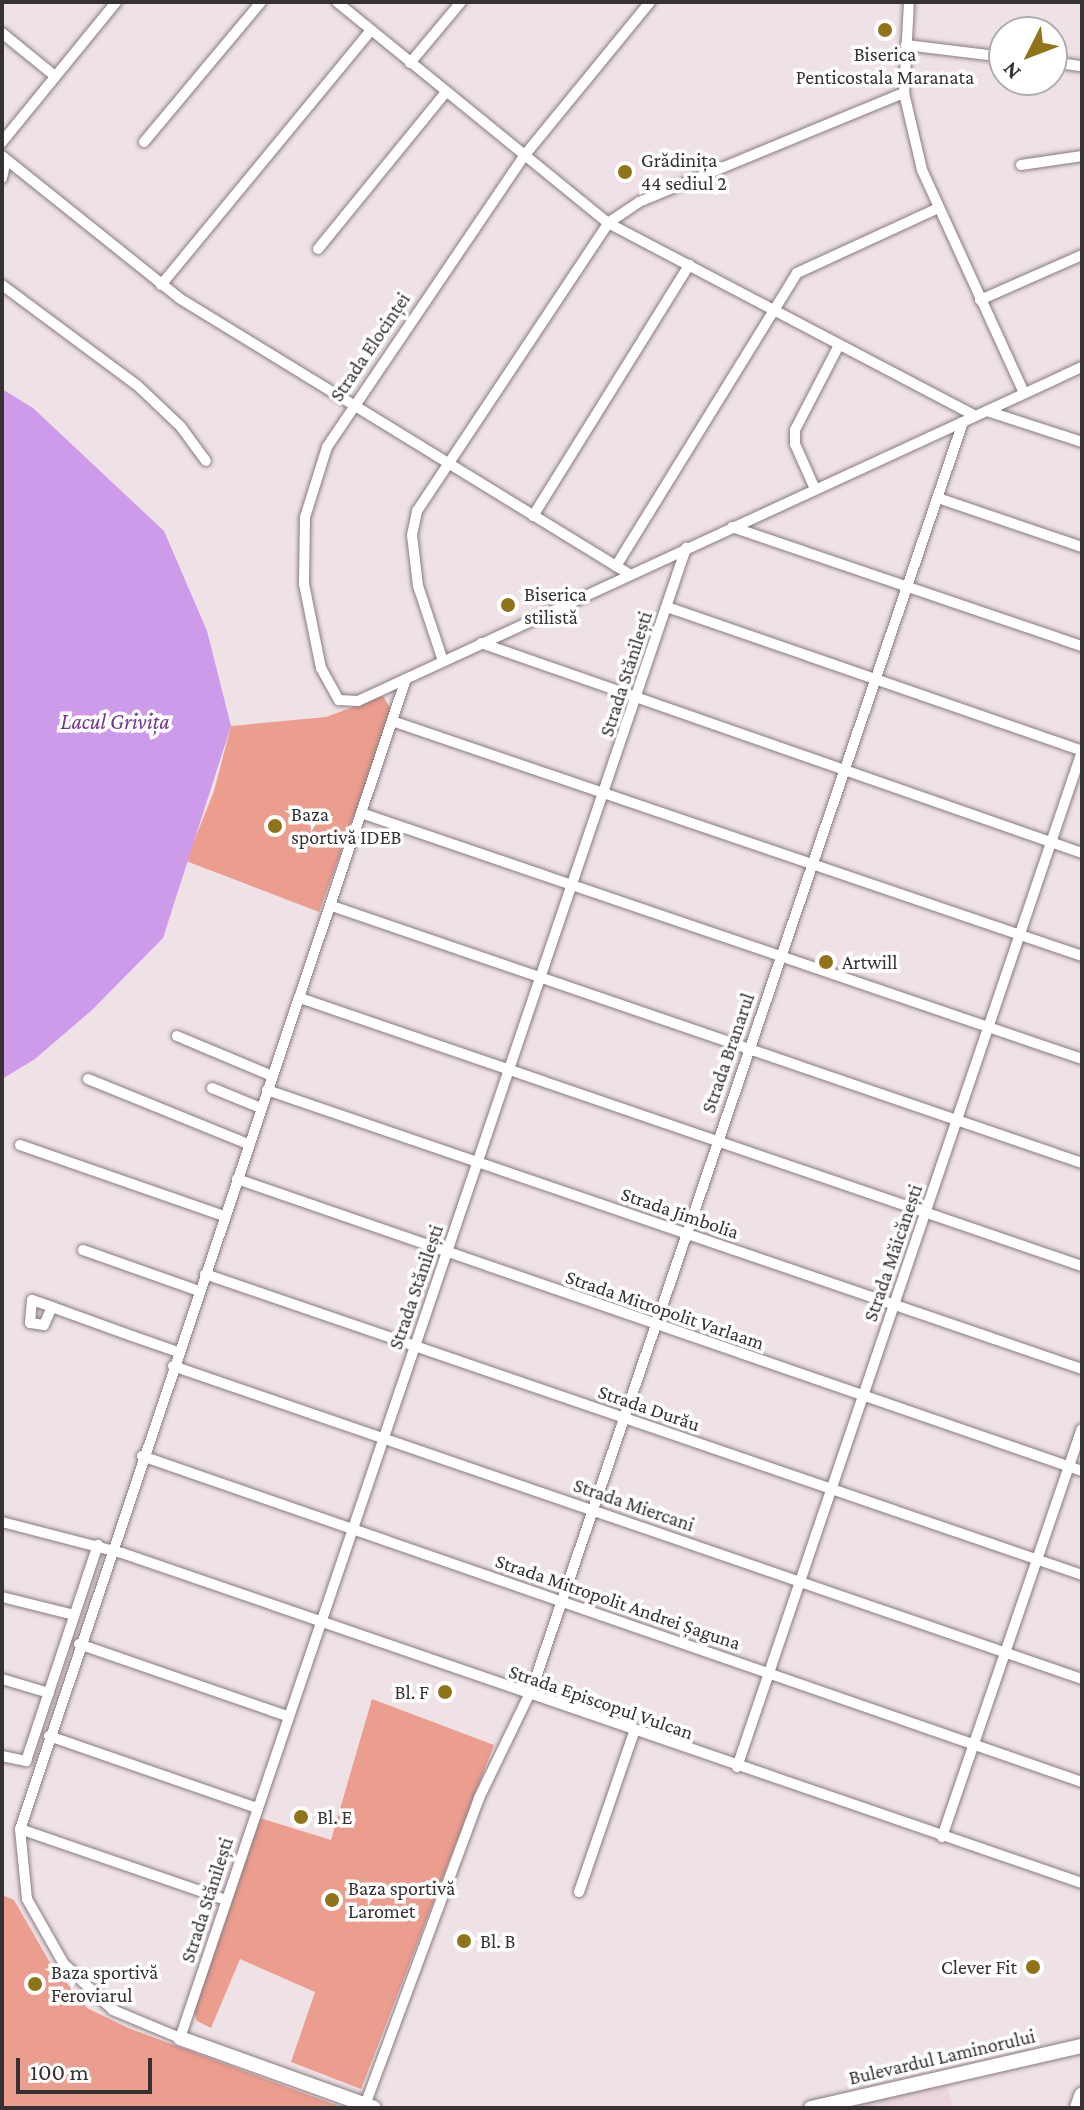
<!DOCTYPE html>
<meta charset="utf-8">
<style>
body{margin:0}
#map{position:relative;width:1084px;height:2110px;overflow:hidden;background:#efe2e7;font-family:"Crimson Pro",serif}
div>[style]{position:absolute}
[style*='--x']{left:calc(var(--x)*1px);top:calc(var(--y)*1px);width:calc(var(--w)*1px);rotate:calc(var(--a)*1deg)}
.built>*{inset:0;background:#ebd5de}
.round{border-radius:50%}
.green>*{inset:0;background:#eb9d8e}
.water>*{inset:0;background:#cd9bea}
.roads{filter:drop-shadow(0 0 2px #887b80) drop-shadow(0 0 2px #887b80)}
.street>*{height:10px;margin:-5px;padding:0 5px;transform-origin:5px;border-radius:5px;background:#fff}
.secondary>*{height:14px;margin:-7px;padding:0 7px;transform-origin:7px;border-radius:7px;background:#fff}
.primary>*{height:16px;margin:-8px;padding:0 8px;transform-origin:8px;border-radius:8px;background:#fff}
.dots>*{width:22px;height:22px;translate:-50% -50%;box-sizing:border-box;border:4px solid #fff;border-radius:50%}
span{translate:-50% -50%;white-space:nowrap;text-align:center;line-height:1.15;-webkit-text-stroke:7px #fff;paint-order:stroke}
.poi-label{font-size:20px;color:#363133}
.left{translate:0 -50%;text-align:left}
.right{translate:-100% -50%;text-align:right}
.street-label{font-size:20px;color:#363133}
.water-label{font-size:22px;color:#703390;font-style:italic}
.frame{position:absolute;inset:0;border:4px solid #363133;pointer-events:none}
.north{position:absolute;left:988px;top:16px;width:80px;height:80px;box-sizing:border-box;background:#fff;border:2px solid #afadad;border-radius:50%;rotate:228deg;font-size:22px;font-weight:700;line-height:32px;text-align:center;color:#363133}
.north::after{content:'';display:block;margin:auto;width:28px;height:36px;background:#907419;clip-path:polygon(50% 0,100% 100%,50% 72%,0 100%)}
.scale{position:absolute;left:16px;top:2058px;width:136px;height:36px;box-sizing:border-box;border:4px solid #363133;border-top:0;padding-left:10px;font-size:24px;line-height:28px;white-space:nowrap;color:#363133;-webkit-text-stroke:6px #fff;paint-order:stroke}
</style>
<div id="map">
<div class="built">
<div class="round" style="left:613px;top:160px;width:24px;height:24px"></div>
<div style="clip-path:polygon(944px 2078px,954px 2108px,826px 2108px)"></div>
</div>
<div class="green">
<div style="clip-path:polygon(383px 696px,392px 711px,319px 912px,186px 861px,214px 791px,231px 726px,326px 717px)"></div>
<div style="clip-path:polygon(372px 1699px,494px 1745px,361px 2089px,291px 2062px,315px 1992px,240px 1959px,211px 2028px,197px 2021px,194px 2012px,260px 1818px,331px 1840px)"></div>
<div style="clip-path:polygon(2px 1895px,14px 1900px,49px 1961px,87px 2008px,128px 2028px,344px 2108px,2px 2108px)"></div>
</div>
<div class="water">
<div style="clip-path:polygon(2px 389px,33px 408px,164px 531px,207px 631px,231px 726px,163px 938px,92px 1010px,35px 1059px,2px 1079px)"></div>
</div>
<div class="roads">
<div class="street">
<div style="--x:337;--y:2;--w:350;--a:39.2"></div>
<div style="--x:608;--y:223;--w:415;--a:27.7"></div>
<div style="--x:650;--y:2;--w:199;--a:129.3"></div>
<div style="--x:524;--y:156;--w:351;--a:124.1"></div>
<div style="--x:327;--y:447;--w:73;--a:107.4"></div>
<div style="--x:305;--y:517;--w:67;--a:90.9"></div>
<div style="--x:304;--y:584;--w:86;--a:78.6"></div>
<div style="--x:321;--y:668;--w:37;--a:61"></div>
<div style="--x:339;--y:700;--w:19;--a:3"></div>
<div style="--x:358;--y:701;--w:797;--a:-24.77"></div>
<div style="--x:909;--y:2;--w:91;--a:93.1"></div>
<div style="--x:904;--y:93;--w:79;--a:76.8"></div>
<div style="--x:922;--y:170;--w:245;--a:65.4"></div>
<div style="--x:2;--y:33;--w:68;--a:39.1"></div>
<div style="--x:906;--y:45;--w:99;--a:7"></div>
<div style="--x:1052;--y:62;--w:30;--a:8"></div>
<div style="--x:410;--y:63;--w:80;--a:-50.1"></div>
<div style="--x:2;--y:142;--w:181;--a:-50.8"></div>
<div style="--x:144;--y:142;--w:182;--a:-50.1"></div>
<div style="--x:2;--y:156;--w:227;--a:38.7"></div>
<div style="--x:179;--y:298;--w:528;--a:31.52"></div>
<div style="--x:1021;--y:165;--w:62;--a:-8.4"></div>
<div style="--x:2;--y:178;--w:18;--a:-77"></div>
<div style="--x:318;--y:249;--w:203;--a:-50.8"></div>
<div style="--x:2;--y:285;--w:169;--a:36.6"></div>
<div style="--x:138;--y:386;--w:59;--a:43.6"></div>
<div style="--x:181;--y:427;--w:42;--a:53.7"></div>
<div style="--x:161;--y:285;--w:330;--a:-50.5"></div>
<div style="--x:980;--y:300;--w:111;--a:-23.8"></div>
<div style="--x:987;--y:411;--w:100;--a:18.1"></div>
<div style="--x:815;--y:489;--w:49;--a:-114"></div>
<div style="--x:795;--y:444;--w:14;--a:-90"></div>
<div style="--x:795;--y:430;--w:96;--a:-62.6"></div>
<div style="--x:938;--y:498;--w:152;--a:18.8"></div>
<div style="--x:533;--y:516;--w:296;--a:-58.1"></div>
<div style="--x:732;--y:527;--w:370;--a:18.8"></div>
<div style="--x:616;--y:566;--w:344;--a:-58.3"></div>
<div style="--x:797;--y:273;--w:153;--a:-24.7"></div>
<div style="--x:667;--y:607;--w:439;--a:19.1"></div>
<div style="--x:481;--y:643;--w:637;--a:19.26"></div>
<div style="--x:443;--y:661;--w:79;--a:-108.4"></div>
<div style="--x:418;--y:586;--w:51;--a:-96.7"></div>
<div style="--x:412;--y:535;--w:25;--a:-78"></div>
<div style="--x:417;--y:511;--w:346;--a:-56.4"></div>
<div style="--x:608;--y:223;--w:37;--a:-34"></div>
<div style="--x:639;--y:202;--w:287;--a:-22.4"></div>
<div style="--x:406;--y:679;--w:1213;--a:108.55"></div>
<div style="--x:20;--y:1829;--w:70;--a:84.3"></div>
<div style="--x:27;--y:1899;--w:75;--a:60.4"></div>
<div style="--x:64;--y:1964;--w:67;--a:43.2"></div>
<div style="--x:113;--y:2010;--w:73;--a:22.7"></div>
<div style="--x:180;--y:2038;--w:1574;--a:-71.24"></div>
<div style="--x:395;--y:722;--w:726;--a:18.81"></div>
<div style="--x:364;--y:814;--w:759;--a:18.84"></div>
<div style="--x:332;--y:906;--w:793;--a:18.91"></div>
<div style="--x:300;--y:998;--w:827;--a:18.92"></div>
<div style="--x:177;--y:1036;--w:103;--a:22.8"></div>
<div style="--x:88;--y:1079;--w:173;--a:22.1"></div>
<div style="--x:212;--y:1088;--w:53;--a:22.2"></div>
<div style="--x:267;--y:1090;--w:861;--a:18.9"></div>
<div style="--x:20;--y:1145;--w:216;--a:19.2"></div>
<div style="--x:237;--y:1179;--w:894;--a:19.06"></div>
<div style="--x:83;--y:1250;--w:123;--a:19.5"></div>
<div style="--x:205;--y:1274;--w:927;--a:18.94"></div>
<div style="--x:52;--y:1307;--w:20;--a:114"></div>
<div style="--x:44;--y:1325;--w:14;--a:-172"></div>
<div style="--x:30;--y:1323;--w:23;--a:-85"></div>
<div style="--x:32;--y:1300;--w:21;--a:19"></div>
<div style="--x:52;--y:1307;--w:85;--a:19.9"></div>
<div style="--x:132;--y:1336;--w:49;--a:19.2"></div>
<div style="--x:173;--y:1366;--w:961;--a:19"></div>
<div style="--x:142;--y:1456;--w:995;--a:19.13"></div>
<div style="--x:2;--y:1522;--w:124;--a:14.5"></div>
<div style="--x:122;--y:1553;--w:1015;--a:18.97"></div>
<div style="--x:2;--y:1597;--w:74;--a:14"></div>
<div style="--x:79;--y:1644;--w:220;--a:19.1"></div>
<div style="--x:2;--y:1679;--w:49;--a:16.6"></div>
<div style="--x:49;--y:1736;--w:220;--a:19.1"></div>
<div style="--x:2;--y:1756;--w:25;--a:12"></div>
<div style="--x:26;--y:1761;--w:228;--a:-71.6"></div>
<div style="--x:737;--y:1767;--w:1073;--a:-71.24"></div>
<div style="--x:20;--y:1829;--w:218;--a:19"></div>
<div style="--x:942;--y:1837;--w:431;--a:-71.1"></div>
<div style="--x:579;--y:1892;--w:169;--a:-71"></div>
<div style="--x:365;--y:2105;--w:327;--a:-69.6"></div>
<div style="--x:479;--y:1798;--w:121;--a:-64.1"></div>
<div style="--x:532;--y:1689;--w:1338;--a:-71.21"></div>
</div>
<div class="secondary">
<div style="--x:180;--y:2038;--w:206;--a:19.8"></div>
<div style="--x:811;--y:2108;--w:278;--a:-12.9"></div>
</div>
<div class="primary">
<div style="--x:1078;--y:2108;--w:13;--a:-72"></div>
</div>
</div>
<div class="dots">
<div style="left:885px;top:30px;background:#907419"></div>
<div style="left:625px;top:172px;background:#907419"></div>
<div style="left:508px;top:605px;background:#907419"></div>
<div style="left:275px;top:826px;background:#907419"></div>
<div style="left:826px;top:962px;background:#907419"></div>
<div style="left:445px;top:1692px;background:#907419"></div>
<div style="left:301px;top:1817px;background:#907419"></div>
<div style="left:332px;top:1900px;background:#907419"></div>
<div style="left:464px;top:1941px;background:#907419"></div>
<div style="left:1033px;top:1967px;background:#907419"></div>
<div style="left:35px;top:1984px;background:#907419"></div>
</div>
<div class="poi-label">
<span style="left:885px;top:66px">Biserica<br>Penticostala Maranata</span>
<span class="left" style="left:641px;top:172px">Grădinița<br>44 sediul 2</span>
<span class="left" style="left:524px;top:606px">Biserica<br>stilistă</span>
<span class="left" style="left:291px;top:826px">Baza<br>sportivă IDEB</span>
<span class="left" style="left:842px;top:962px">Artwill</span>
<span class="right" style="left:429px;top:1692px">Bl. F</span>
<span class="left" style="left:317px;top:1817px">Bl. E</span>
<span class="left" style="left:348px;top:1900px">Baza sportivă<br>Laromet</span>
<span class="left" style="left:480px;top:1941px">Bl. B</span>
<span class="right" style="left:1017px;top:1967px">Clever Fit</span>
<span class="left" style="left:51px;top:1984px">Baza sportivă<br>Feroviarul</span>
</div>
<div class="street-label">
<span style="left:370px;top:347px;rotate:-56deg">Strada Elocinței</span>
<span style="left:626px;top:674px;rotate:-72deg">Strada Stănilești</span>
<span style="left:728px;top:1053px;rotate:-71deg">Strada Branarul</span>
<span style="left:680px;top:1213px;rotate:19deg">Strada Jimbolia</span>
<span style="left:893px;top:1253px;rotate:-71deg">Strada Măicănești</span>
<span style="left:416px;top:1287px;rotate:-71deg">Strada Stănilești</span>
<span style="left:665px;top:1310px;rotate:19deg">Strada Mitropolit Varlaam</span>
<span style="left:649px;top:1408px;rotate:19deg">Strada Durău</span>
<span style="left:634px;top:1505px;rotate:19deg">Strada Miercani</span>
<span style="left:618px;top:1602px;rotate:19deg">Strada Mitropolit Andrei Șaguna</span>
<span style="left:601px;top:1702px;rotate:19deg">Strada Episcopul Vulcan</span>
<span style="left:207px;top:1900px;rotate:-72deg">Strada Stănilești</span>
<span style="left:942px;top:2057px;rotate:-13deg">Bulevardul Laminorului</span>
</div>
<div class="water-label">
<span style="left:115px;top:722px">Lacul Grivița</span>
</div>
<div class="frame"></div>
<div class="north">N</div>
<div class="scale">100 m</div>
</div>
